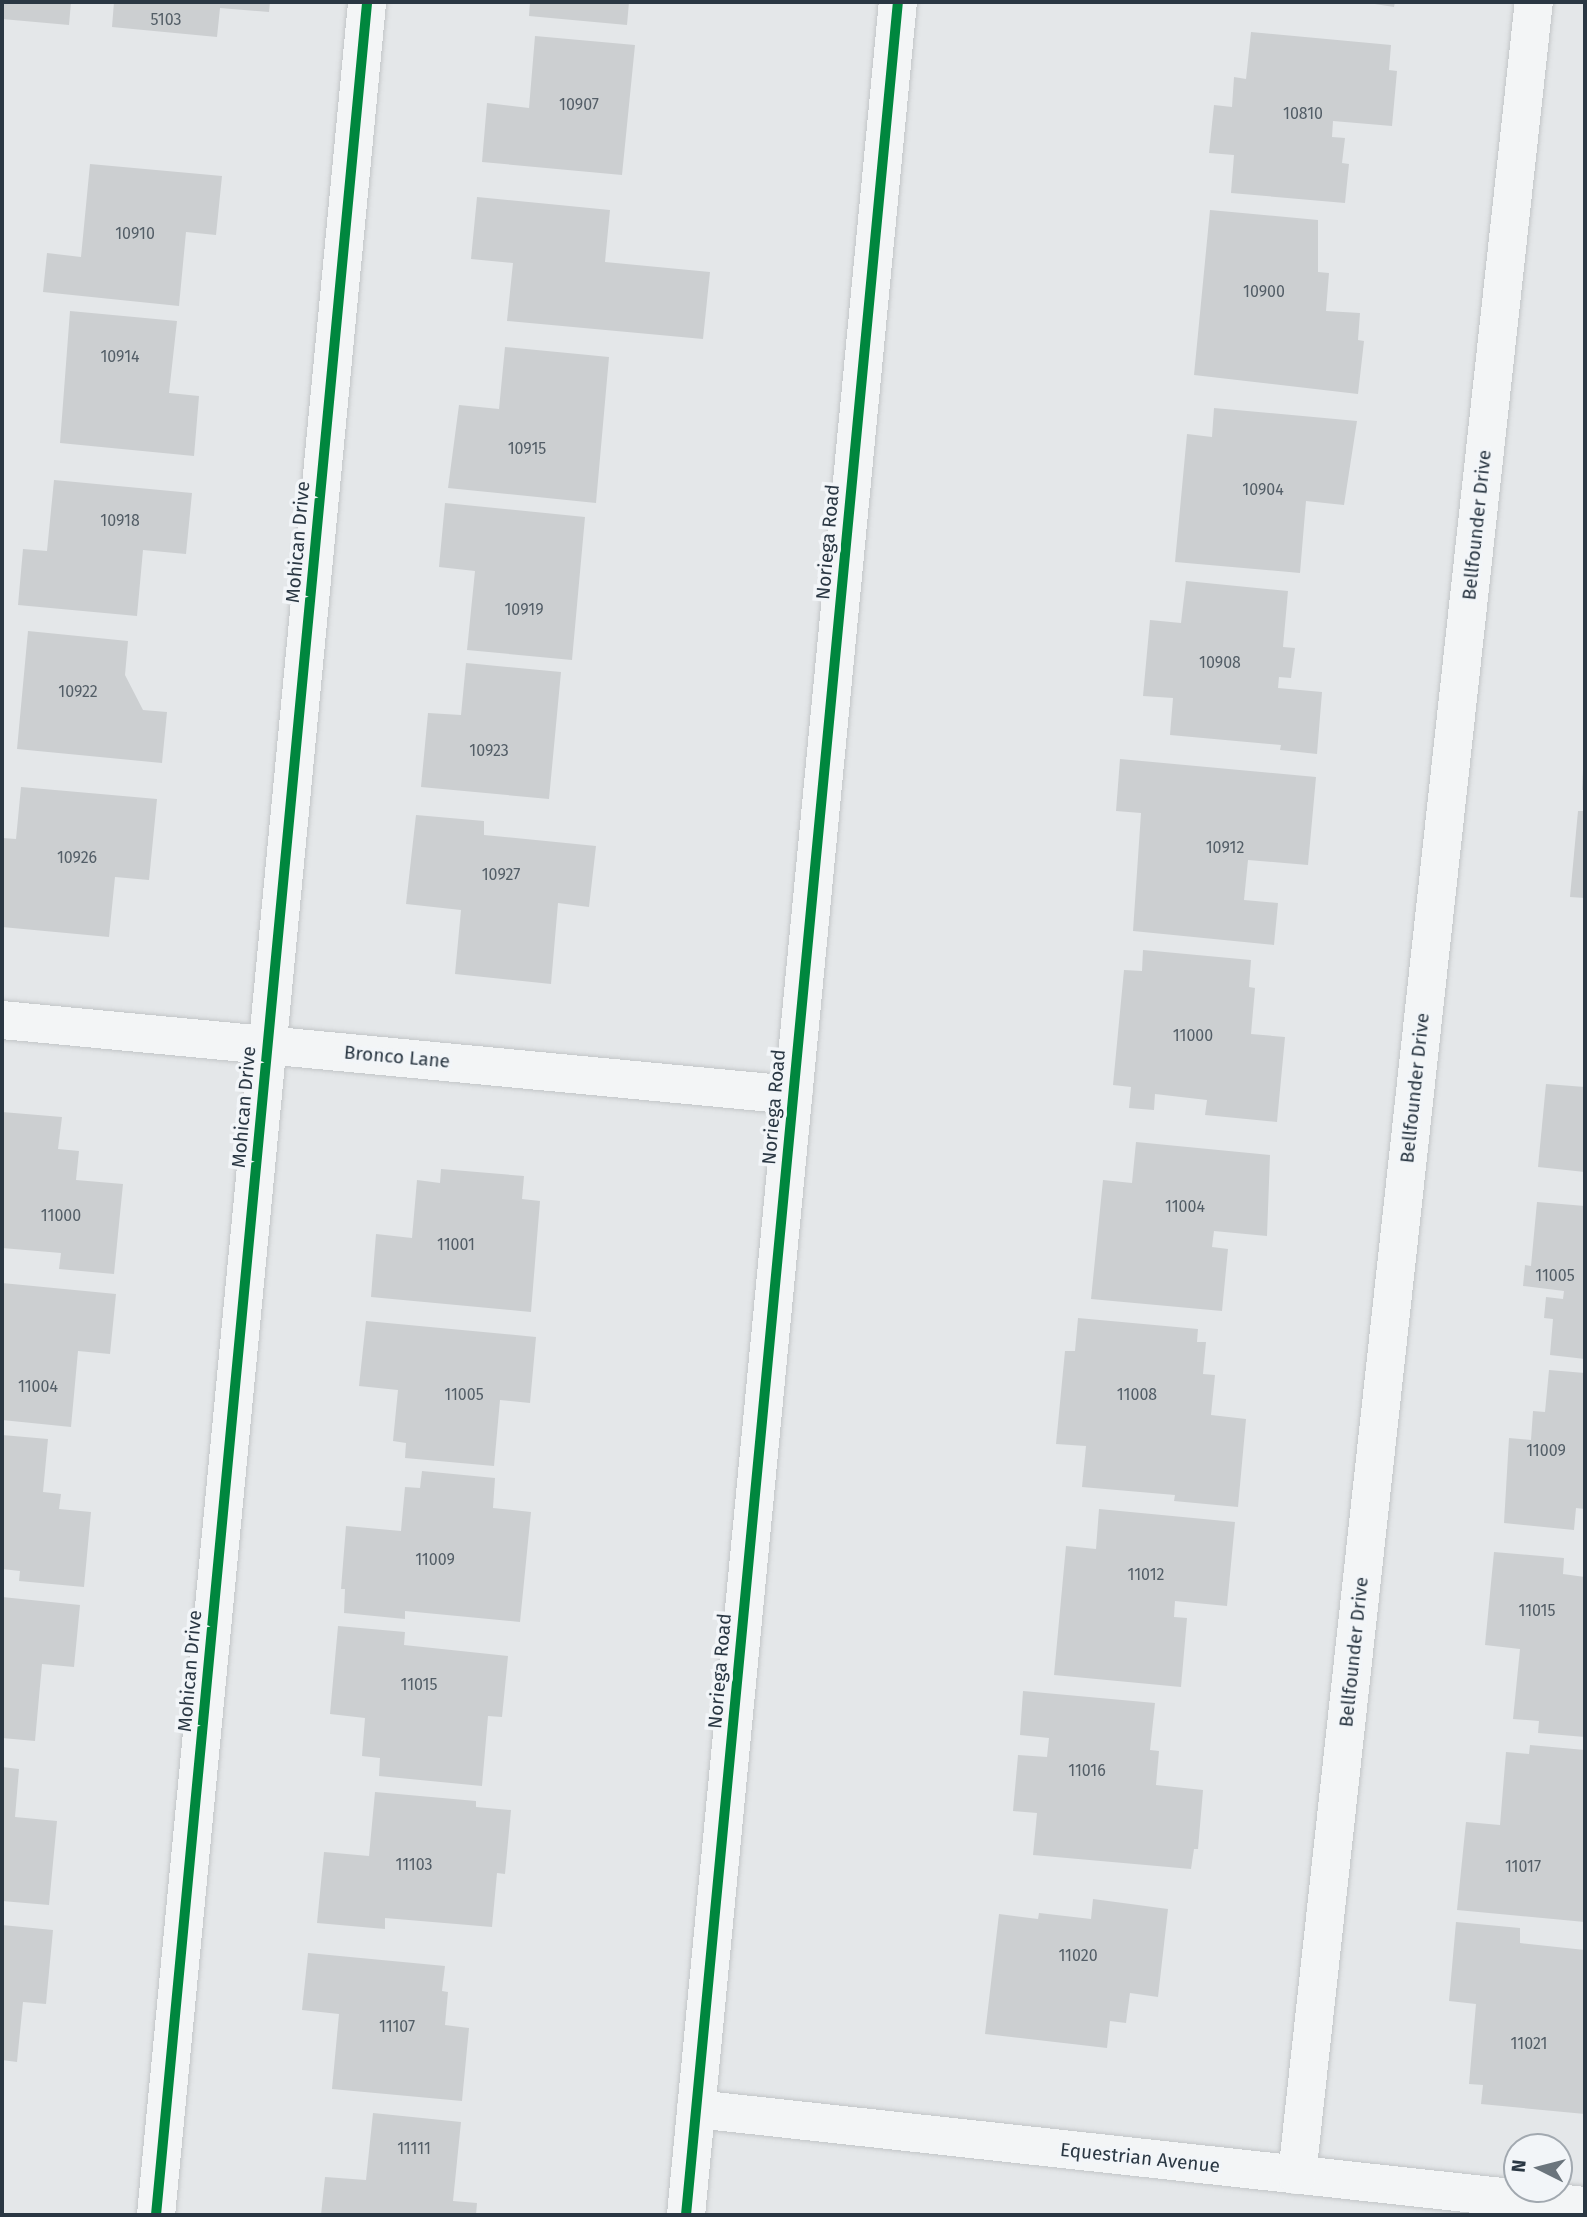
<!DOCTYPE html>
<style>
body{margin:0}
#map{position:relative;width:1587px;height:2217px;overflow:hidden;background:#e4e7e9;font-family:"Fira Sans",sans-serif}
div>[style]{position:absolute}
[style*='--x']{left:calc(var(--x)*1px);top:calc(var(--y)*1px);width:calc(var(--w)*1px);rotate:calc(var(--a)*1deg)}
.building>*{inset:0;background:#cccfd1}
.roads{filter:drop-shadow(0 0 2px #c2c5c7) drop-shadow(0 0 2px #c2c5c7)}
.minor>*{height:38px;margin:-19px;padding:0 19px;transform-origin:19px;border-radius:19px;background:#f3f5f6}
.cycleway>*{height:10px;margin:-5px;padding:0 5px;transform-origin:5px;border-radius:5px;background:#00873e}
span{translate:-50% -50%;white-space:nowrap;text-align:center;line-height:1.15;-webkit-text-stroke:7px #f2f5f8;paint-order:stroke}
.number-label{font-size:16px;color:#535e67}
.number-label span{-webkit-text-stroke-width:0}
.street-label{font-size:19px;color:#2a3743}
.frame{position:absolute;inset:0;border:4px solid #2a3743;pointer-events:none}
.north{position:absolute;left:1503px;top:2133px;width:70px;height:70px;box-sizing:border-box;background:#f2f5f8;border:2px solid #a2a9b0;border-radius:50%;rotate:276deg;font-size:19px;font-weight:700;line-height:28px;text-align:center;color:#2a3743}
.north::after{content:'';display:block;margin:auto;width:24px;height:32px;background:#6b757d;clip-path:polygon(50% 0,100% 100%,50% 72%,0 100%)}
</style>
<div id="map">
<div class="building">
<div style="clip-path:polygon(2px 2px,71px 2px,69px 25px,2px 19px)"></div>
<div style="clip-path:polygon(114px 2px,270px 2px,269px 12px,220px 8px,217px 37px,112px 27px)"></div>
<div style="clip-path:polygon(530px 2px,629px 2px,627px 25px,529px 16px)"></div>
<div style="clip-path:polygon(1362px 2px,1395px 2px,1394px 7px)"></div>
<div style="clip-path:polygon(1251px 32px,1391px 45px,1389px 70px,1397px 71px,1392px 126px,1333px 121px,1332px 137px,1345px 138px,1342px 163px,1349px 164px,1345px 203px,1231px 193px,1234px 155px,1209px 153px,1214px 105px,1232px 107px,1234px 77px,1246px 79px)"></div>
<div style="clip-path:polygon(535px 36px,635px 45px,622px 175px,482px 162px,487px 103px,529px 108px)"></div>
<div style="clip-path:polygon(90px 164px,222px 176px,216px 235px,186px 232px,179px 306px,43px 292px,47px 253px,81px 257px)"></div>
<div style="clip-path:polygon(477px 197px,610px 210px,605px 262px,710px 272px,703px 339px,507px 321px,513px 263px,471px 259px)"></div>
<div style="clip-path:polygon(1210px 210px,1318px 220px,1318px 272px,1329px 273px,1326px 311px,1360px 313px,1358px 340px,1364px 341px,1358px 394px,1194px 375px)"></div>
<div style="clip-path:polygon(70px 311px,177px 321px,169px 393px,199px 396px,194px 456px,60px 443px)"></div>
<div style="clip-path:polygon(505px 347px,609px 357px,596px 503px,448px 488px,459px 405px,499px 409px)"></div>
<div style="clip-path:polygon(1214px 408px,1357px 421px,1344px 505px,1306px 501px,1300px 573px,1175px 562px,1187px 434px,1212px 437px)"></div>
<div style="clip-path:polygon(54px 480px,192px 493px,186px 554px,143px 550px,137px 616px,18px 605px,23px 549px,47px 551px)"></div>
<div style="clip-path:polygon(445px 503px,585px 517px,572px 660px,467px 650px,475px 571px,439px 567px)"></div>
<div style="clip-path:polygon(1186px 581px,1288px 591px,1283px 647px,1295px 648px,1291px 678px,1279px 677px,1278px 688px,1322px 692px,1317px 754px,1280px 750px,1281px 745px,1170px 735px,1173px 698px,1143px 696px,1150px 620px,1181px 623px)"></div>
<div style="clip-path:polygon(28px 631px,128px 641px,125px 675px,143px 710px,167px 712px,162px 763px,17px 749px)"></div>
<div style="clip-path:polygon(466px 663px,561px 672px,549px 799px,421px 787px,428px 713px,461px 715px)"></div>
<div style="clip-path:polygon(1120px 759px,1316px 777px,1308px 865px,1248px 860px,1244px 900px,1278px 903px,1274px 945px,1133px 931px,1141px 813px,1116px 811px)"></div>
<div style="clip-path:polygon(1583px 770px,1585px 770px,1585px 790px,1582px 790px)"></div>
<div style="clip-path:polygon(21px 787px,157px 799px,149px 880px,115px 877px,109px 937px,2px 927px,2px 838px,16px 839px)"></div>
<div style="clip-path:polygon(1578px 811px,1585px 811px,1585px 898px,1570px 897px)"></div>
<div style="clip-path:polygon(416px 815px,484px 821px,484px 835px,596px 846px,589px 907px,558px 903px,551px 984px,455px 974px,461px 910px,406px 904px)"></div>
<div style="clip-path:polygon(1143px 950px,1251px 960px,1249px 987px,1255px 988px,1251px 1034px,1285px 1037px,1277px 1122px,1205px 1115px,1207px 1100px,1155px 1094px,1154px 1110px,1129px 1108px,1131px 1087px,1113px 1085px,1124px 970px,1142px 971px)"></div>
<div style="clip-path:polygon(1546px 1084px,1585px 1087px,1585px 1172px,1538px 1167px)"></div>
<div style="clip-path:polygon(2px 1112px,62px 1117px,58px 1149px,79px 1151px,76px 1180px,123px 1184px,114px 1274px,59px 1269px,61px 1253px,2px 1248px)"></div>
<div style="clip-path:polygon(1136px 1142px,1270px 1155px,1267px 1236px,1214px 1231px,1212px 1247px,1228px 1249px,1222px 1311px,1091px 1299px,1103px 1180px,1132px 1183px)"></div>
<div style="clip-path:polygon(441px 1169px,524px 1176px,522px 1199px,540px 1201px,531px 1312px,371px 1297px,376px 1234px,412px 1238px,417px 1180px,440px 1183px)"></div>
<div style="clip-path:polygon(1537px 1202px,1585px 1206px,1585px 1359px,1550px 1355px,1553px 1319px,1544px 1318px,1546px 1297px,1563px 1299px,1564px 1291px,1523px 1286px,1525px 1265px,1531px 1266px)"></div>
<div style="clip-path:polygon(2px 1283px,116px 1294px,110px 1354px,78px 1351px,71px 1427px,2px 1420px)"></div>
<div style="clip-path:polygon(1078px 1318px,1198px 1329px,1197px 1342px,1206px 1342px,1203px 1374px,1215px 1375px,1211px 1415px,1246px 1419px,1238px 1507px,1174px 1501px,1175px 1495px,1082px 1487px,1086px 1446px,1056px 1444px,1065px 1351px,1075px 1351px)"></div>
<div style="clip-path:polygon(366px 1321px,536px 1337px,530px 1403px,500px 1400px,494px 1466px,405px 1458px,406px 1443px,393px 1441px,398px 1390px,359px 1386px)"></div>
<div style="clip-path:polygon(1549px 1370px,1585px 1373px,1585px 1509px,1576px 1508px,1574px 1530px,1504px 1523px,1509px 1438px,1531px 1440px,1533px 1411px,1545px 1412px)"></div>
<div style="clip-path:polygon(2px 1435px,48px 1439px,43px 1492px,61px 1494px,59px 1509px,91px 1512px,84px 1587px,19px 1581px,20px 1571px,2px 1569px)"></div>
<div style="clip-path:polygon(422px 1471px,495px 1478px,493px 1508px,531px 1512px,520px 1622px,405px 1611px,405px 1619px,344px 1613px,345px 1589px,341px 1589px,346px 1526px,401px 1531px,405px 1487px,420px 1488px)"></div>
<div style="clip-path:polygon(1099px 1509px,1235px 1522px,1227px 1606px,1175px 1601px,1174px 1617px,1187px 1618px,1181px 1687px,1054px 1675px,1066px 1546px,1096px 1549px)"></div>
<div style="clip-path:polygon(1494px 1552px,1564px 1558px,1563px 1574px,1585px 1577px,1585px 1737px,1538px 1733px,1539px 1721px,1513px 1719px,1520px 1649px,1485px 1645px)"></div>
<div style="clip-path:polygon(2px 1597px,80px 1605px,74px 1667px,42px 1664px,35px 1741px,2px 1738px)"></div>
<div style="clip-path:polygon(338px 1626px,405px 1632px,404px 1645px,508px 1656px,502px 1717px,488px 1716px,482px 1786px,379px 1776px,380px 1758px,362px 1756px,365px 1718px,330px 1714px)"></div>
<div style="clip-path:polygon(1023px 1691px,1155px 1703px,1150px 1750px,1159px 1751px,1156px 1785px,1203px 1790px,1198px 1849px,1194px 1849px,1191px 1869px,1033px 1855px,1037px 1813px,1013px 1811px,1018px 1755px,1047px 1757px,1049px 1738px,1020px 1735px)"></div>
<div style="clip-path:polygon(1530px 1745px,1585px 1750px,1585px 1922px,1457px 1910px,1466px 1822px,1500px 1825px,1506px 1752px,1529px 1754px)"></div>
<div style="clip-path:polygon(2px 1767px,19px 1769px,15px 1817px,57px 1821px,49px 1905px,2px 1901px)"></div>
<div style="clip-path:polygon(375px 1792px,476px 1801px,476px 1807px,511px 1810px,505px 1874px,497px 1873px,492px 1927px,385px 1918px,385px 1929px,317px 1923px,324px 1852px,369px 1856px)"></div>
<div style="clip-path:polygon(1093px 1899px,1168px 1909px,1158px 1997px,1130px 1993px,1126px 2023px,1110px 2021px,1107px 2048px,985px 2034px,999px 1914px,1038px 1919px,1039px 1913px,1091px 1919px)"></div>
<div style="clip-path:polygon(1456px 1922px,1520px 1928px,1520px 1943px,1585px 1950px,1585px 2114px,1481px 2104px,1483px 2085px,1469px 2084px,1476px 2004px,1449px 2001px)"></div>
<div style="clip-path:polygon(2px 1925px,53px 1930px,46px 2004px,23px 2002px,17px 2062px,2px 2060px)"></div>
<div style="clip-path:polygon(308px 1953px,445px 1966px,442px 1991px,448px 1992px,445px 2025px,469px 2028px,462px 2101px,332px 2089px,339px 2014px,302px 2010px)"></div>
<div style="clip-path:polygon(373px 2113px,461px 2122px,453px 2201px,477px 2203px,476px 2215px,321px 2215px,325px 2177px,366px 2180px)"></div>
</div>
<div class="roads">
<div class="minor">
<div style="--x:2;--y:1020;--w:795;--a:5.42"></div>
<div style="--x:696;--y:2109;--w:894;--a:6.23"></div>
<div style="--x:1297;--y:2175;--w:2186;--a:-83.78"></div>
<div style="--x:156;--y:2215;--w:2223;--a:-84.55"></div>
<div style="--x:686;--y:2215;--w:2223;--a:-84.53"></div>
</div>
</div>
<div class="cycleway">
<div style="--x:156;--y:2215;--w:2223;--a:-84.55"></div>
<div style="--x:686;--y:2215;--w:2223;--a:-84.53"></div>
</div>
<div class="number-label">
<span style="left:166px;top:20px">5103</span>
<span style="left:579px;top:105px">10907</span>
<span style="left:1303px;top:114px">10810</span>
<span style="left:135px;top:234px">10910</span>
<span style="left:1264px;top:292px">10900</span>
<span style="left:120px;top:357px">10914</span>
<span style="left:527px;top:449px">10915</span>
<span style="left:1263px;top:490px">10904</span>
<span style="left:120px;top:521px">10918</span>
<span style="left:524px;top:610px">10919</span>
<span style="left:1220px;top:663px">10908</span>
<span style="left:78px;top:692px">10922</span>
<span style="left:489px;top:751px">10923</span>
<span style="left:1225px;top:848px">10912</span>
<span style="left:77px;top:858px">10926</span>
<span style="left:501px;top:875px">10927</span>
<span style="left:1193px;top:1036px">11000</span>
<span style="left:1185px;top:1207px">11004</span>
<span style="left:61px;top:1216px">11000</span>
<span style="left:456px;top:1245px">11001</span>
<span style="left:1555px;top:1276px">11005</span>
<span style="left:38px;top:1387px">11004</span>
<span style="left:464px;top:1395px">11005</span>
<span style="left:1137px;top:1395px">11008</span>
<span style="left:1546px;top:1451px">11009</span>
<span style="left:435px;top:1560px">11009</span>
<span style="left:1146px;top:1575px">11012</span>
<span style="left:1537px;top:1611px">11015</span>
<span style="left:419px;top:1685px">11015</span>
<span style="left:1087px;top:1771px">11016</span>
<span style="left:414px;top:1865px">11103</span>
<span style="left:1523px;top:1867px">11017</span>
<span style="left:1078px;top:1956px">11020</span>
<span style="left:397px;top:2027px">11107</span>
<span style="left:1529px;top:2044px">11021</span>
<span style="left:414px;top:2149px">11111</span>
</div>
<div class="street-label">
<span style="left:1477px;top:525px;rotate:-84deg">Bellfounder Drive</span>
<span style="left:298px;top:542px;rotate:-85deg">Mohican Drive</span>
<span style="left:828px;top:542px;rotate:-85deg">Noriega Road</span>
<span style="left:397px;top:1057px;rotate:5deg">Bronco Lane</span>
<span style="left:1415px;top:1088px;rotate:-84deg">Bellfounder Drive</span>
<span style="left:244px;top:1107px;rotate:-85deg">Mohican Drive</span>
<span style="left:774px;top:1107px;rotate:-85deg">Noriega Road</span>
<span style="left:1354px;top:1652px;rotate:-84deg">Bellfounder Drive</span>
<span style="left:190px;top:1671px;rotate:-85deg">Mohican Drive</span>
<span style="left:720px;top:1671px;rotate:-85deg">Noriega Road</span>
<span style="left:1140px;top:2158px;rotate:6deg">Equestrian Avenue</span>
</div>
<div class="frame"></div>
<div class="north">N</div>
</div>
